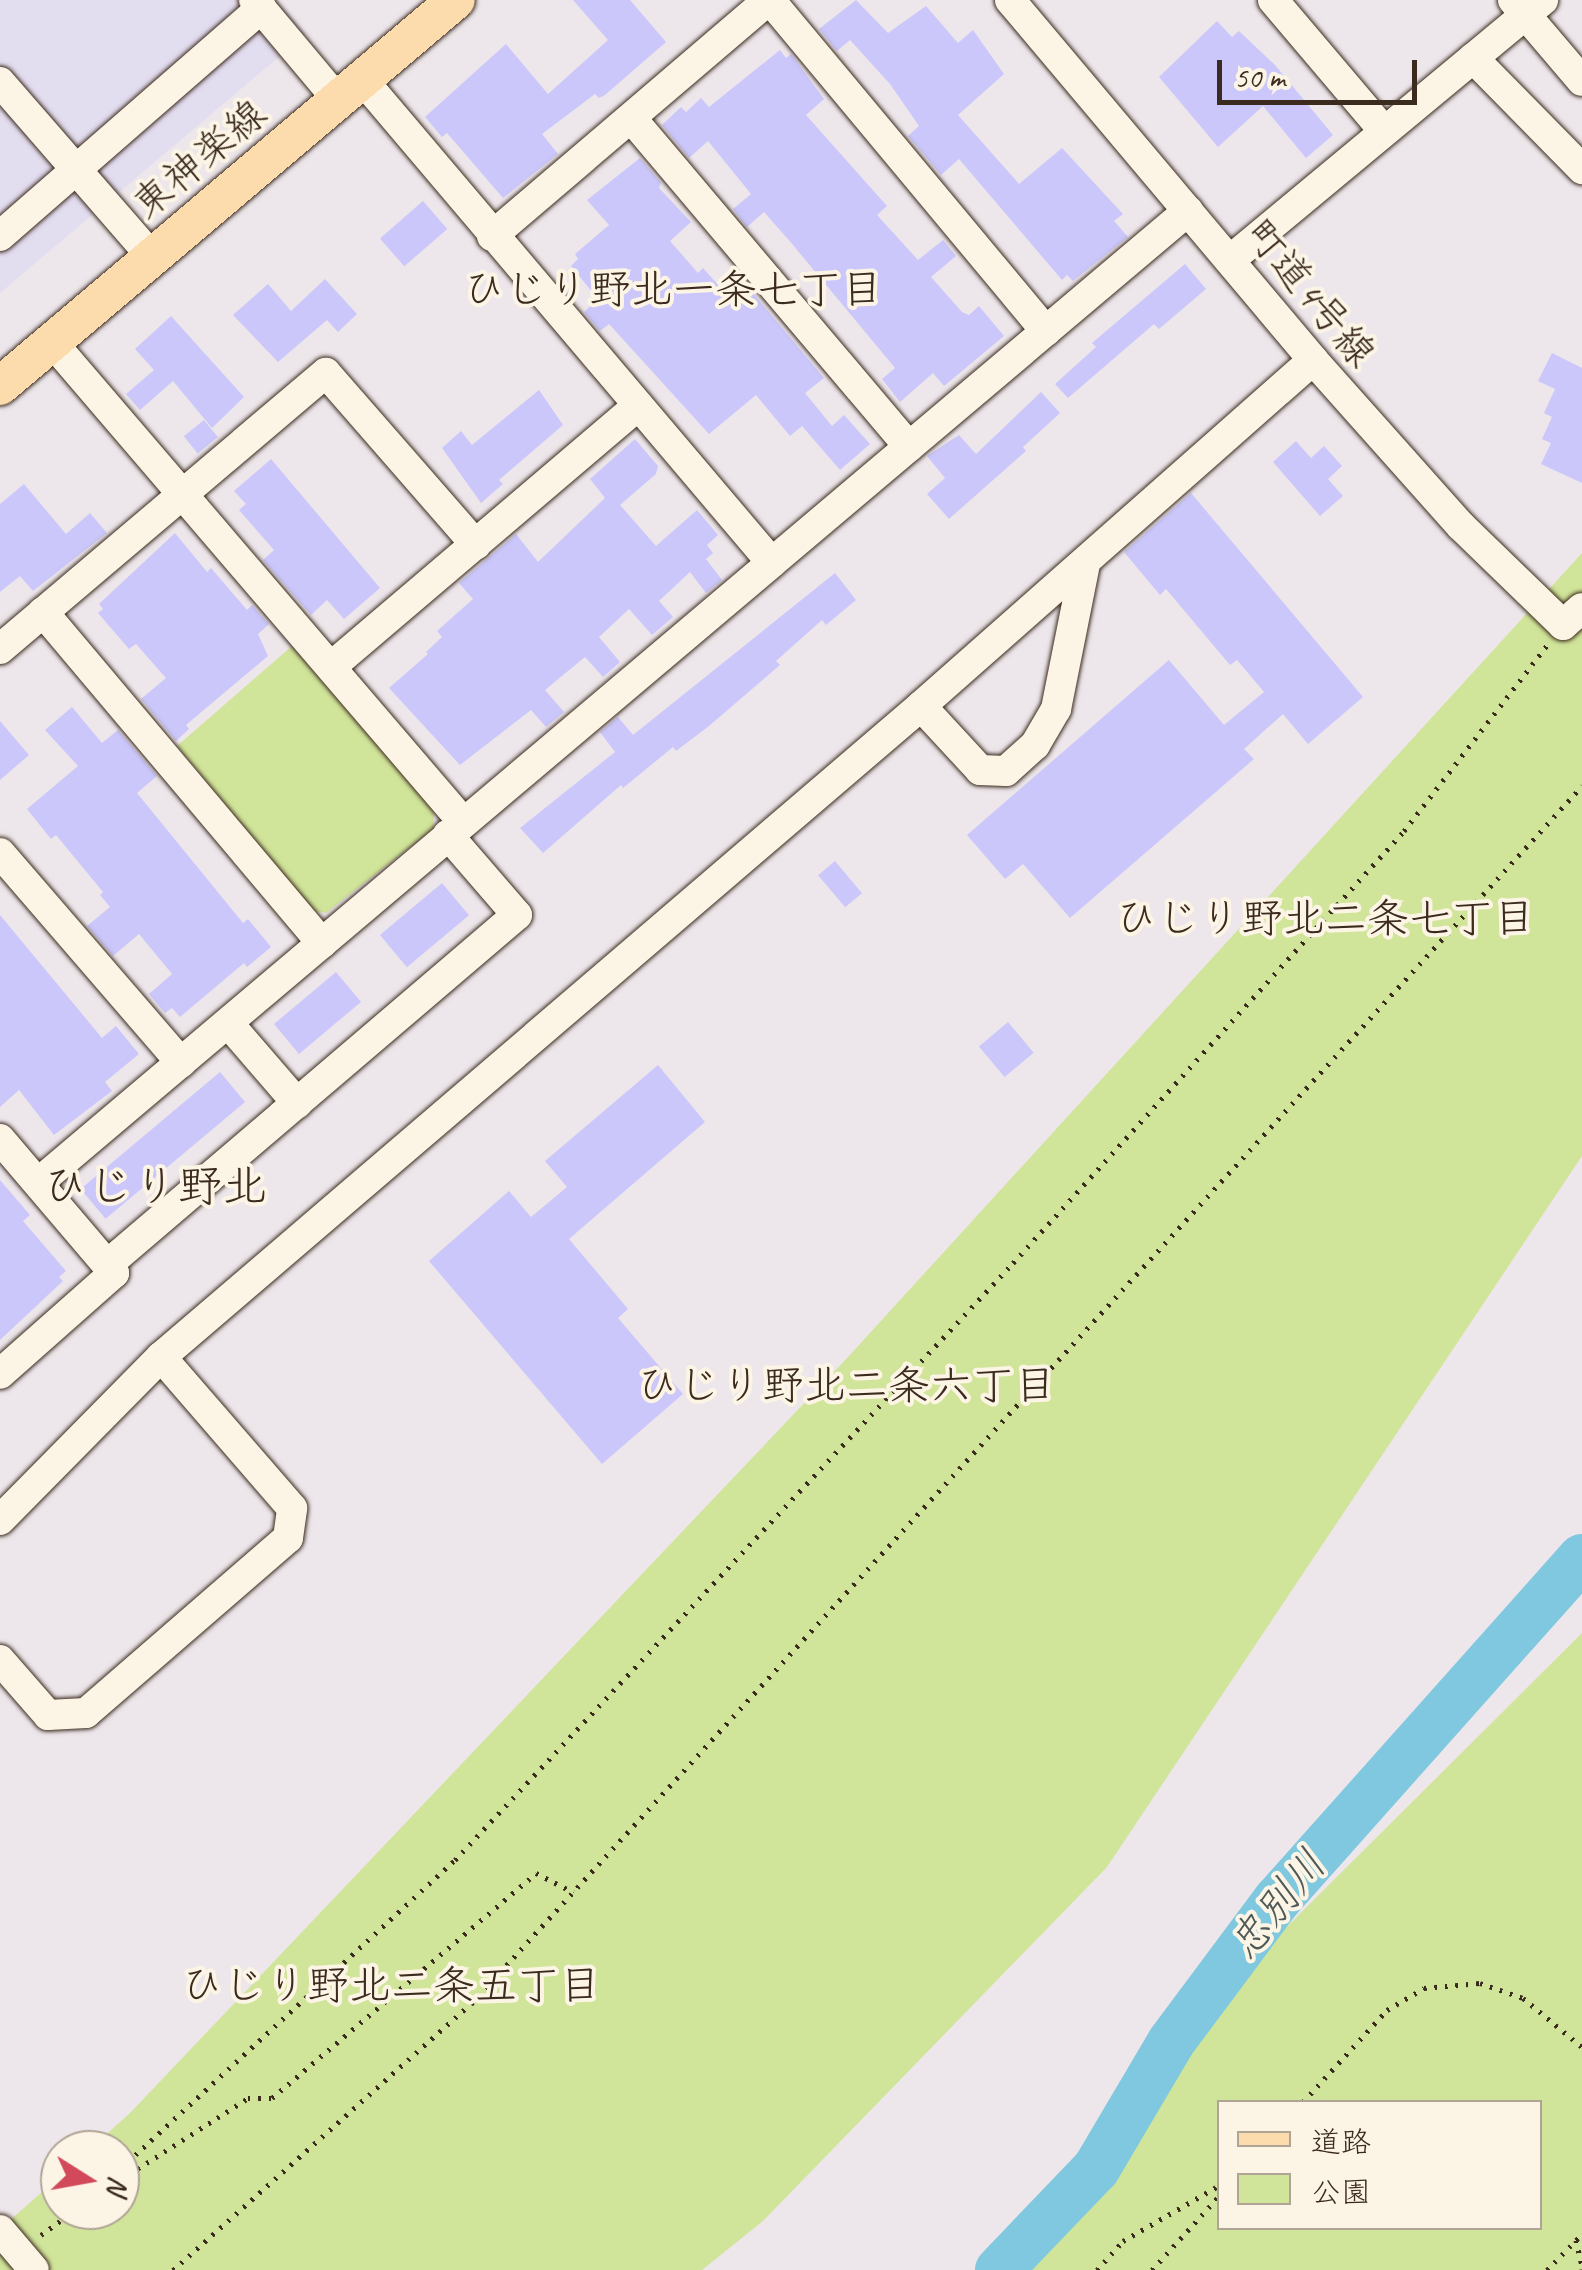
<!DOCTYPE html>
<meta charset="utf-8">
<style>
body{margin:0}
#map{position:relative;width:1582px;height:2270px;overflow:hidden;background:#ede7eb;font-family:Caveat,"Klee One",sans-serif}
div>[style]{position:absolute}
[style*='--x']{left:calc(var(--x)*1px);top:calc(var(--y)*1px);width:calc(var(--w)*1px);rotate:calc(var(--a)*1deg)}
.built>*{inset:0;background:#e3ddf0}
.green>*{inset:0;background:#d1e59a}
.river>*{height:48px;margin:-24px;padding:0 24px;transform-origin:24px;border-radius:24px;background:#7fc8df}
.building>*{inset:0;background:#cbc7fa;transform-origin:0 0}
.path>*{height:5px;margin-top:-2.5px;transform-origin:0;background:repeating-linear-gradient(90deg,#3b2a1e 0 2.5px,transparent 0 10.5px)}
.roads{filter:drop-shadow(0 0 2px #3b2a1e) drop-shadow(0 0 2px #3b2a1e)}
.minor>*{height:30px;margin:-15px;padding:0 15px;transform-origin:15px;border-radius:15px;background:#fcf5e5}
.major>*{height:38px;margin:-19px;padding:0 19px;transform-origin:19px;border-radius:19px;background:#fcdcac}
span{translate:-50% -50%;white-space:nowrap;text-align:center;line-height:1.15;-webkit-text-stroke:8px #fcf5e5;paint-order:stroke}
.street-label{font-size:40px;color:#3b2a1e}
.neighbourhood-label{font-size:42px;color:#3b2a1e}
.water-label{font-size:42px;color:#4f5958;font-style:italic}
.quarter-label{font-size:45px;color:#3b2a1e}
.legend{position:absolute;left:1217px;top:2100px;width:325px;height:130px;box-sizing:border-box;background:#fcf5e5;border:2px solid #afa495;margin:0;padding:12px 18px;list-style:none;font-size:30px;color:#3b2a1e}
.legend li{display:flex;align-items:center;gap:20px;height:50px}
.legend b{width:50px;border:2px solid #afa495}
.north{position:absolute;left:40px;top:2130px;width:100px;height:100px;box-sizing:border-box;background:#fcf5e5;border:2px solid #afa495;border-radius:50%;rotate:101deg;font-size:28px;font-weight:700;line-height:40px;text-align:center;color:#3b2a1e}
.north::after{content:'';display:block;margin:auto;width:35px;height:45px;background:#d1495b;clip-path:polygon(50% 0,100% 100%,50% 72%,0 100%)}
.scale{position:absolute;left:1217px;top:60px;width:200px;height:45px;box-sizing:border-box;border:5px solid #3b2a1e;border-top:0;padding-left:12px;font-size:30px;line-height:35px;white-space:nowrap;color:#3b2a1e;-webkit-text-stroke:8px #fcf5e5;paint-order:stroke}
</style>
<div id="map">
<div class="built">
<div style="clip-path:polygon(0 0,277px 0,306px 34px,0 293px)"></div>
</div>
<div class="green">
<div style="clip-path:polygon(1582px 553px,1582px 1156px,1107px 1867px,763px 2221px,702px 2270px,0 2270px,0 2229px,60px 2176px,60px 2210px,120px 2210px,120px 2150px,89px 2150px,131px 2112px,848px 1357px)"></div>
<div style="clip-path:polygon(292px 646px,434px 809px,433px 829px,326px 913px,312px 911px,177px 746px)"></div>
<div style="clip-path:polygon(evenodd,1582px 1633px,1582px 2270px,1003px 2270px,1095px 2169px,1171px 2042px,1582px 1633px,1540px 2102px,1540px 2228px,1220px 2228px,1220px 2102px,1540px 2102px)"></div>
</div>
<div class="river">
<div style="--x:999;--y:2270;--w:140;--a:-46.2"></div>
<div style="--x:1096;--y:2169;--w:147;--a:-59.4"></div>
<div style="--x:1171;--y:2042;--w:177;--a:-53.3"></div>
<div style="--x:1277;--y:1900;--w:458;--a:-48.3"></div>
</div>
<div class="building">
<div style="clip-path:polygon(573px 0,630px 0,666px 42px,605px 95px,599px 98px,595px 94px,542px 134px,558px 154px,503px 198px,447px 133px,442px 137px,425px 117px,506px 44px,548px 94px,608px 40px)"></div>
<div style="clip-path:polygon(856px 0,888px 33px,926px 6px,958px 43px,973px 30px,1004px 74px,958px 115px,1019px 184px,1062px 148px,1123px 214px,1114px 221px,1128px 237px,1073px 281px,1067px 275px,1062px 280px,959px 159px,941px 175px,908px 136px,919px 126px,890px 84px,850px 40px,837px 51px,819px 29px)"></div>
<div style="clip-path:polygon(1217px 21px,1232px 37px,1239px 31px,1275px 65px,1333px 135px,1306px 158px,1263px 106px,1218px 147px,1159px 77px)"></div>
<div style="clip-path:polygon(780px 50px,786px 58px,791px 54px,824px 99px,806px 115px,887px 206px,877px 215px,918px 260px,943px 240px,956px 256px,931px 277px,962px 312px,969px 315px,979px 306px,1004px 336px,944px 386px,933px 373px,900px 402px,882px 379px,895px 368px,793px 245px,764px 212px,747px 227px,733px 209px,751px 194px,708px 141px,689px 158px,662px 125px,681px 107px,686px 112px,701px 98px,709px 107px)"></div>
<div style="clip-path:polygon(640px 158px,661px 183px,659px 188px,691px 222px,670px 241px,698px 273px,703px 268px,736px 305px,752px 292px,824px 378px,805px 393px,832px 426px,844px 415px,870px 444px,840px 470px,802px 426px,790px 436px,756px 395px,709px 434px,609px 324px,600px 331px,584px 312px,598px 299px,571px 266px,578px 259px,575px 254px,609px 225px,587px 200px)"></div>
<div style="left:423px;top:201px;width:37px;height:57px;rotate:49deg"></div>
<div style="clip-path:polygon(1185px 264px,1206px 289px,1159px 329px,1154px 324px,1068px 398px,1055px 384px,1096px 347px,1092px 343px)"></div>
<div style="clip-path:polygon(325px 279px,357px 314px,338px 332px,327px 320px,278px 362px,233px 315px,268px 284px,291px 311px)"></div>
<div style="clip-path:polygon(171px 316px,244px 397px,212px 428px,173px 381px,140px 410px,126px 394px,154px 370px,135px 349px)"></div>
<div style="clip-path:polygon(1552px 353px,1582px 368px,1582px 483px,1541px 464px,1551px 443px,1542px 439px,1552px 417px,1544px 413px,1555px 389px,1538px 381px)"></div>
<div style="clip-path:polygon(539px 390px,563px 425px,499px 480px,503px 484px,481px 503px,442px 448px,461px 431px,472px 445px)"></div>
<div style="clip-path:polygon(1041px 392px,1060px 413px,1023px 447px,1026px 451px,949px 519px,927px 494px,945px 478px,927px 456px,959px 435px,976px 454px)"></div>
<div style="left:204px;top:420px;width:22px;height:26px;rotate:51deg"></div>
<div style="clip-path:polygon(635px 439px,658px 466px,656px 474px,620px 505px,656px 546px,697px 510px,718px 535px,707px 545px,713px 553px,706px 559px,722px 580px,706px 593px,690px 572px,659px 601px,673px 617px,652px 635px,629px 609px,599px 637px,620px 662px,603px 677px,585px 657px,545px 690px,564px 712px,546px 727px,531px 710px,460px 765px,389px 688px,428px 654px,426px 652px,442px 637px,437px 631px,473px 599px,459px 583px,516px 534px,538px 562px,605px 498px,590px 479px)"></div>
<div style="clip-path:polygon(1296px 441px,1311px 458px,1324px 446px,1342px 466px,1328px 479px,1343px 496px,1320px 516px,1273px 462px)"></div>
<div style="clip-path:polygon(271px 459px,380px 588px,344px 619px,327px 600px,311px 615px,263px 560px,274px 550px,239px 510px,246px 504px,234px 491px)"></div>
<div style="clip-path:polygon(24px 484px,66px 534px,90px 513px,107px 533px,33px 591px,20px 576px,0 592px,0 504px)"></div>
<div style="clip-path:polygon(1191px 493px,1363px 697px,1308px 744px,1283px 714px,1244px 749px,1254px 759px,1070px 918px,1023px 864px,1005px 879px,967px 835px,1169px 660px,1224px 725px,1264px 692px,1237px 660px,1230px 665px,1166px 589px,1160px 595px,1124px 552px)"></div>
<div style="clip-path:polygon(175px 533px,207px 572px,211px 568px,247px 610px,252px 605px,269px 624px,258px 634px,268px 656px,186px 725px,189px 729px,176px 741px,141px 699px,166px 678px,136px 644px,129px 649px,98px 613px,103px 609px,99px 604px)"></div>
<div style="clip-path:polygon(835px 573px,856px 600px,826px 625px,822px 620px,776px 661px,780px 665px,709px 726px,676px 751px,673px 747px,623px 788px,621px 785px,543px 853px,520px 828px,615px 752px,600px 732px,618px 717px,633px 735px)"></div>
<div style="clip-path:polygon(72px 707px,102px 743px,118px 730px,157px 776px,137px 793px,243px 923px,248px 919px,271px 947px,247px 967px,244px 963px,180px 1017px,172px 1008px,165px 1013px,149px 994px,172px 974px,139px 934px,113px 956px,87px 926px,110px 907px,100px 895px,103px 892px,56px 835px,51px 839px,27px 809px,78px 766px,45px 730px)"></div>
<div style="clip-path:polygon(0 721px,29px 755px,0 780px)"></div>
<div style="left:835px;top:861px;width:42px;height:22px;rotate:50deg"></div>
<div style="left:442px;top:883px;width:42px;height:81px;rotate:50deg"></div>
<div style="clip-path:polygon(0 915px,102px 1038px,116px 1026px,139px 1054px,105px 1082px,112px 1091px,54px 1135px,19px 1090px,0 1107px)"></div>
<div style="left:336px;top:972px;width:39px;height:81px;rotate:50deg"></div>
<div style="left:1008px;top:1022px;width:40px;height:38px;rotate:50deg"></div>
<div style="clip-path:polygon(658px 1065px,705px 1122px,569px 1239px,628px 1309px,618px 1318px,683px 1394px,602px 1464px,429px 1261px,509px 1191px,531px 1217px,567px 1187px,545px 1161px)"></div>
<div style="left:220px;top:1072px;width:39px;height:182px;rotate:50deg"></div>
<div style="clip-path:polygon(0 1180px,30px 1215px,23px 1221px,66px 1271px,59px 1277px,63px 1281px,0 1340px)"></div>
</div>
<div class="path">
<div style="--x:1303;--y:2102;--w:125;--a:-47.6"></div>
<div style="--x:1387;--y:2010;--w:43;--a:-30.7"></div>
<div style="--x:1424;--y:1988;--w:56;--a:-5.1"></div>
<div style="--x:1480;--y:1983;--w:46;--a:19.2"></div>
<div style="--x:1523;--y:1998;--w:77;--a:39.7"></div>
<div style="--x:120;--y:2169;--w:456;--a:-42.7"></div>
<div style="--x:455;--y:1860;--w:817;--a:-46.93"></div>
<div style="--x:1013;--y:1263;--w:583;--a:-47.85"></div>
<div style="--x:1404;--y:831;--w:236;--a:-52.4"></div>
<div style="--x:120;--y:2180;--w:152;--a:-32.6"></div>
<div style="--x:248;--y:2098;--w:24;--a:0"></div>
<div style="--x:272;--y:2098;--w:347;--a:-40.4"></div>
<div style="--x:536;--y:1873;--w:42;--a:27.2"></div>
<div style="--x:41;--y:2235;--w:42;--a:-36.3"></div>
<div style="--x:1576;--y:2240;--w:26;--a:77"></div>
<div style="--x:173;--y:2270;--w:399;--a:-41.8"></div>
<div style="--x:471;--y:2004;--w:1649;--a:-47.63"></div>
<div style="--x:1097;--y:2270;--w:39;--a:-48"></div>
<div style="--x:1123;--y:2241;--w:112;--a:-30"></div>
<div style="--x:1152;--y:2270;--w:101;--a:-47.8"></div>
<div style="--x:1547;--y:2270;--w:50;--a:-45.8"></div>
<div style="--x:1582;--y:2270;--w:1;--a:-90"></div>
</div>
<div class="roads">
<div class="minor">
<div style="--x:254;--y:0;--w:131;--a:50"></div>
<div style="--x:770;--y:0;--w:431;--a:50.2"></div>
<div style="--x:1010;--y:0;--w:471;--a:49.9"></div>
<div style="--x:1313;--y:360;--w:222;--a:48.3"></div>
<div style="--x:1461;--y:526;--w:142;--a:44.1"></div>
<div style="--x:1563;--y:625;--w:25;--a:-42"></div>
<div style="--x:1273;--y:0;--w:172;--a:49.7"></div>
<div style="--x:1513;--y:0;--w:106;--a:49.6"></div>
<div style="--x:1473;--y:58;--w:156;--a:45.5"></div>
<div style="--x:362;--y:79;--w:634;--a:49.73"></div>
<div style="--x:0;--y:82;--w:232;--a:49"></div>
<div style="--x:632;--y:119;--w:429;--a:49.8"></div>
<div style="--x:0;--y:236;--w:347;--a:-41.1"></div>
<div style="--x:492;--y:236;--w:363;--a:-40.5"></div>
<div style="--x:1230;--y:260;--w:407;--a:-39.7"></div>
<div style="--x:52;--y:342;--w:632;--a:49.43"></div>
<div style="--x:43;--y:612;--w:433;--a:49.9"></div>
<div style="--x:0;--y:649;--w:427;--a:-40.3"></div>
<div style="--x:326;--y:373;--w:228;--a:48.9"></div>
<div style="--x:332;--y:666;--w:402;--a:-40.4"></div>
<div style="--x:921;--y:706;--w:87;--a:47.3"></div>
<div style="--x:980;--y:770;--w:26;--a:2"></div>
<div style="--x:1006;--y:771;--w:39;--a:-42"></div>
<div style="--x:1035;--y:745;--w:42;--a:-59.7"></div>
<div style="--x:1056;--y:709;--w:148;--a:-78.7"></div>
<div style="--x:0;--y:853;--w:277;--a:49.2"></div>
<div style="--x:228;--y:1023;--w:106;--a:49.2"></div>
<div style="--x:0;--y:1139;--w:176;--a:49.6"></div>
<div style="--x:114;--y:1273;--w:152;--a:138.5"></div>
<div style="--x:38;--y:1183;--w:1506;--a:-40.21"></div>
<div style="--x:107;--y:1265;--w:539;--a:-40.49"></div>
<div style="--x:517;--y:915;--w:106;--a:-130.8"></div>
<div style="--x:0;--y:1520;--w:229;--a:-45.4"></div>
<div style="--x:161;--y:1357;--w:1001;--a:-40.58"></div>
<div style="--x:921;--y:706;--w:523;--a:-41.43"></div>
<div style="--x:0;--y:1660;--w:73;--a:48.9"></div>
<div style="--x:48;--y:1715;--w:38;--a:-3"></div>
<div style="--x:86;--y:1713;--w:267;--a:-40.9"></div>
<div style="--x:288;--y:1538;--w:30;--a:-82"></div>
<div style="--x:292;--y:1508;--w:200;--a:-130.9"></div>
<div style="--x:0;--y:2230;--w:52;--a:49.6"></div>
</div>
<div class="major">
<div style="--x:0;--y:386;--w:597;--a:-40.25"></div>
</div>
</div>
<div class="street-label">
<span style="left:199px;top:159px;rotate:-40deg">東神楽線</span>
<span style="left:1310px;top:293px;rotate:50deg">町道4号線</span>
</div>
<div class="neighbourhood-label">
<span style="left:673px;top:290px">ひじり野北一条七丁目</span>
<span style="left:1325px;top:919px">ひじり野北二条七丁目</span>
<span style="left:846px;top:1386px">ひじり野北二条六丁目</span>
<span style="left:391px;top:1986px">ひじり野北二条五丁目</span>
</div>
<div class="water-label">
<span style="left:1278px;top:1905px;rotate:-51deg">忠別川</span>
</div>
<div class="quarter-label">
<span style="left:155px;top:1187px">ひじり野北</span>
</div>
<ul class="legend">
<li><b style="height:12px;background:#fcdcac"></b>道路</li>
<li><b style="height:28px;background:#d1e59a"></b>公園</li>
</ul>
<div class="north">N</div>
<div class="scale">50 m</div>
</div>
